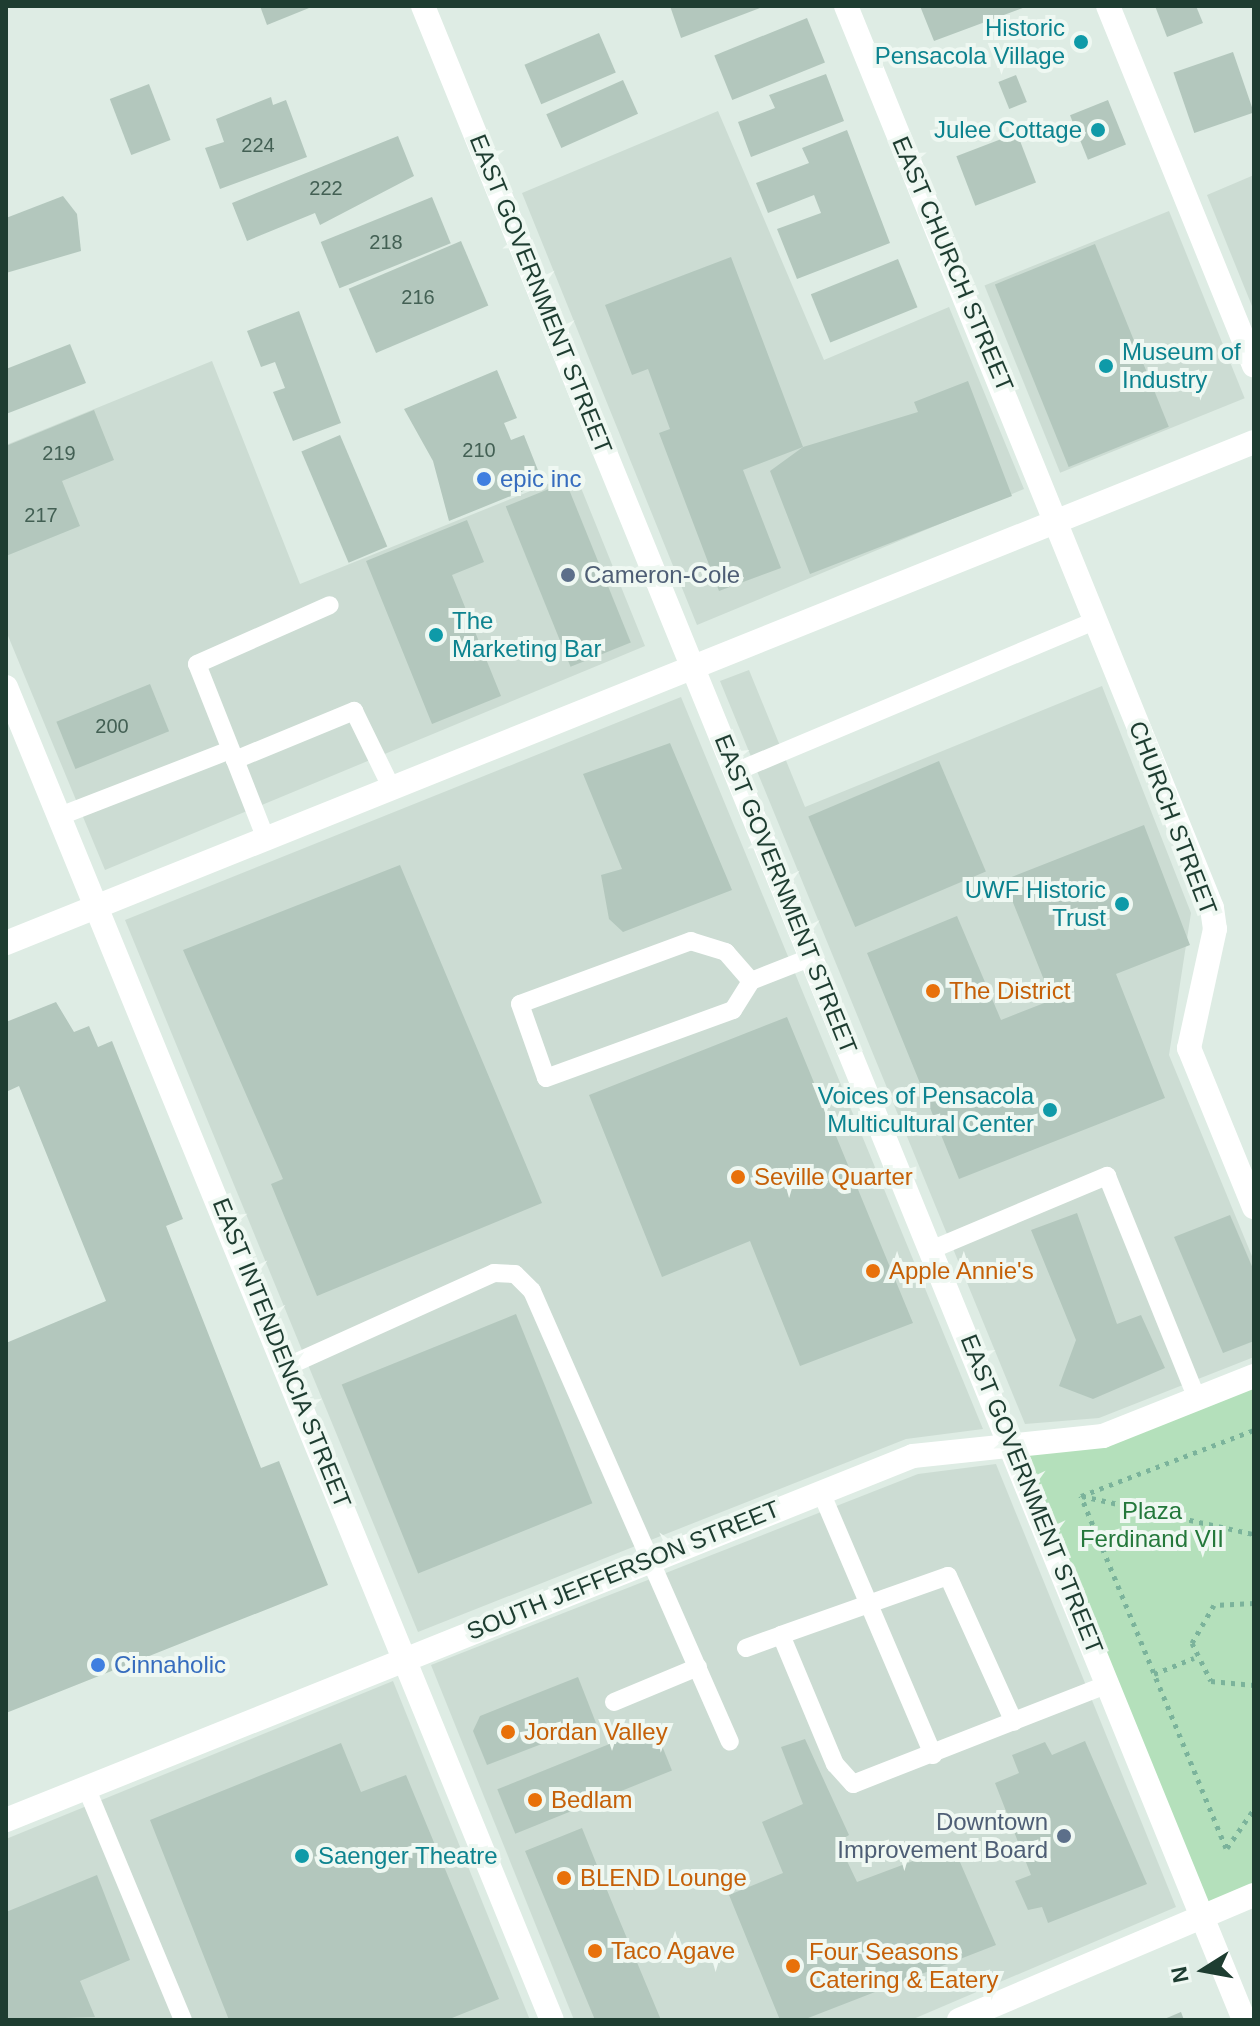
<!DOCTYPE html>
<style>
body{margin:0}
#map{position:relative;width:1260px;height:2026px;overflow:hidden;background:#deece4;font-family:Arial,sans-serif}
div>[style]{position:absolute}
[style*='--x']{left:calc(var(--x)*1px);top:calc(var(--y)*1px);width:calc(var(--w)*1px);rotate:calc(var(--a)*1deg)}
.built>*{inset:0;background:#ccdcd3;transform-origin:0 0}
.green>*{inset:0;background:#b4e0bb}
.building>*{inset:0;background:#b3c7bd;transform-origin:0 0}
.path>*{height:5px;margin-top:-2.5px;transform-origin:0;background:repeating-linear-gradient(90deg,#7bb39b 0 4px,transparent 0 10px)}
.lane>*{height:18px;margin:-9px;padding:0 9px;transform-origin:9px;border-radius:9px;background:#fff}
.street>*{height:24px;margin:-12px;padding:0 12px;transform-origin:12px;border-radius:12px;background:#fff}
.secondary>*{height:24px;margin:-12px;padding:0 12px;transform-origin:12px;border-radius:12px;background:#fff}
.dots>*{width:22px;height:22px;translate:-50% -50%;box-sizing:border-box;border:4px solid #eff8f2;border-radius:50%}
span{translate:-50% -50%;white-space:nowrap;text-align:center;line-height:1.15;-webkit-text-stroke:8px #eff8f2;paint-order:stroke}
.number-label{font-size:20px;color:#436054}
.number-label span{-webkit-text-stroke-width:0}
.culture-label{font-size:24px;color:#0d838f}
.right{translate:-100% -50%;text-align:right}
.left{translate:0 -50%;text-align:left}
.street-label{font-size:24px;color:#1e3d31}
.shop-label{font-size:24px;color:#366cbe}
.service-label{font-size:24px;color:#4e5e75}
.food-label{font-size:24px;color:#c56008}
.park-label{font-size:24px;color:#24783b}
.frame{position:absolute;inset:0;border:8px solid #1e3d31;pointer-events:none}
.north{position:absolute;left:1164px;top:1930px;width:80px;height:80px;-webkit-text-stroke:6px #eff8f2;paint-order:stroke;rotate:259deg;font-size:22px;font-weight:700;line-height:32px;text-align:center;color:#1e3d31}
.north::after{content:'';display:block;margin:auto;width:28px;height:36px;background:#1e3d31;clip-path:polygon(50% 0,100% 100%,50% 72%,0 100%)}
</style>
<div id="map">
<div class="built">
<div style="clip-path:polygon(718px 111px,824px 360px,949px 307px,1024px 489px,697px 625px,522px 193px)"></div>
<div style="clip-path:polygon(1254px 175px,1254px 311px,1207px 195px)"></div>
<div style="left:1169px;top:211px;width:202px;height:199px;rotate:68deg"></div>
<div style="clip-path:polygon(212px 361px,300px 584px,575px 473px,645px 646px,105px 870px,6px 631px,6px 445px)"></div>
<div style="clip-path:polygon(749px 670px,805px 807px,1102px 686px,1191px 913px,1169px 1055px,1254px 1261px,1254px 1357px,1099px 1418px,1025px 1424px,720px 681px)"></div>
<div style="clip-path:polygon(681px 697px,983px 1429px,906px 1439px,418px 1632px,125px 920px)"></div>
<div style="clip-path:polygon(996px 1464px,1176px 1907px,911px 2020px,574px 2020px,431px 1665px,918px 1474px)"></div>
<div style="clip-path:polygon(393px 1681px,530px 2020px,6px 2020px,6px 1839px)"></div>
</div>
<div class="green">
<div style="clip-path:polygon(1254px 1376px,1254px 1895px,1202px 1916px,1011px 1444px,1103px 1436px)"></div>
</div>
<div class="building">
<div style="clip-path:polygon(260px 6px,314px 6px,267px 25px)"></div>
<div style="clip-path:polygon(670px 6px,765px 6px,681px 38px)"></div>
<div style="clip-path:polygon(920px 6px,1028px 6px,934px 41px)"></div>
<div style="clip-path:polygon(1155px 6px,1196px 6px,1203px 23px,1167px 37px)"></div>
<div style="left:807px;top:18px;width:48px;height:100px;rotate:68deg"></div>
<div style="left:599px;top:33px;width:43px;height:81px;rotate:67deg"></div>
<div style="left:1233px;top:52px;width:64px;height:63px;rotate:71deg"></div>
<div style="clip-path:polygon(826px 74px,844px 121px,751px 157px,738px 122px,775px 108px,769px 95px)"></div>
<div style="left:1016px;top:75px;width:29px;height:19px;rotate:68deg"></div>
<div style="left:623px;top:80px;width:37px;height:84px;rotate:66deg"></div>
<div style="left:149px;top:84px;width:60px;height:42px;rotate:69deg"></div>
<div style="clip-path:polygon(271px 97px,273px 105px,286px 100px,307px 157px,220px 189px,205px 148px,224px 142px,216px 119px)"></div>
<div style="left:1108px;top:100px;width:48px;height:41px;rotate:68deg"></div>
<div style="clip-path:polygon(847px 130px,890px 243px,797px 279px,777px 229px,821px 213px,814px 195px,768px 213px,756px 183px,809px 163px,802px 148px)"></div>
<div style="left:1017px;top:133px;width:53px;height:65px;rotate:69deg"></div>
<div style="clip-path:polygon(398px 136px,414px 176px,320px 225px,315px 213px,247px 241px,232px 203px)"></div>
<div style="clip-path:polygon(63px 196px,77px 214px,81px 251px,6px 273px,6px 218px)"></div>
<div style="left:432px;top:197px;width:50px;height:120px;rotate:68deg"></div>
<div style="left:461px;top:241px;width:70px;height:122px;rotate:67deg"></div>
<div style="left:1095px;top:244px;width:197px;height:108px;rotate:68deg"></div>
<div style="clip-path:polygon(731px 257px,803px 447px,743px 470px,781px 568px,719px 591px,659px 433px,670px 429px,648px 369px,632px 375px,605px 305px)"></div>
<div style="left:898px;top:259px;width:52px;height:94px;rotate:68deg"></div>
<div style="clip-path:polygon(299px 311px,341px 423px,293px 441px,273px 392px,285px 388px,275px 362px,261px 367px,247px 331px)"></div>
<div style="clip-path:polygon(70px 344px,86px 383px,6px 414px,6px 369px)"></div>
<div style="clip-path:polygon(497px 370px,517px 418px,504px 423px,511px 440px,524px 435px,543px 483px,449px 521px,433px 461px,404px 409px)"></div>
<div style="clip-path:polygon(968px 381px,1012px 496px,810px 574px,770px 471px,803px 447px,918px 412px,914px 402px)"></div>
<div style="clip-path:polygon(94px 410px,114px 460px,62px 481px,80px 526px,6px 556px,6px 446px)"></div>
<div style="left:340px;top:435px;width:121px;height:42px;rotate:67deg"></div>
<div style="left:566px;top:482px;width:173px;height:65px;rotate:68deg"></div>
<div style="clip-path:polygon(467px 520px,484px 562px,452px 575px,501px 696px,432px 724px,366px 561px)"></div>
<div style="left:150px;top:684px;width:51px;height:101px;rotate:68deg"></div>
<div style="clip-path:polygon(670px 743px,732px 890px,623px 932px,609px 919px,601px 875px,622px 869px,583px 774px)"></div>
<div style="left:939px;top:761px;width:120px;height:142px;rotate:67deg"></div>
<div style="clip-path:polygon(1144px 825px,1190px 945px,1116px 974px,1165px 1098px,959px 1179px,867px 953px,957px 916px,1001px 1020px,1052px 1000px,1004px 880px)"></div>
<div style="clip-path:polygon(400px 865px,542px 1203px,317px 1296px,271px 1184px,283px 1179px,183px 950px)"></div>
<div style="clip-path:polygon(56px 1002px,74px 1032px,89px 1026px,98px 1047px,112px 1041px,183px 1219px,166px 1226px,261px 1468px,279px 1461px,328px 1585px,6px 1713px,6px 1343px,106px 1301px,19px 1086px,6px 1092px,6px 1022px)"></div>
<div style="clip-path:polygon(787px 1017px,913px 1323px,800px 1366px,750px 1241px,662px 1277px,589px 1095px)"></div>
<div style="clip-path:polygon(1077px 1213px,1117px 1324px,1141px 1315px,1165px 1368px,1093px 1399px,1059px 1386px,1076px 1340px,1031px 1230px)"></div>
<div style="clip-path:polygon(1230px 1215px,1254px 1271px,1254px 1341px,1223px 1353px,1174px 1237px)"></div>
<div style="left:516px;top:1314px;width:204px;height:188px;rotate:68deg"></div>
<div style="clip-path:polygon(578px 1677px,596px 1723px,487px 1765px,473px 1731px,480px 1716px)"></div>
<div style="left:654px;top:1726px;width:48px;height:169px;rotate:68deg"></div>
<div style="clip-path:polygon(805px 1739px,849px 1835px,838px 1842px,857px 1882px,953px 1846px,996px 1945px,803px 2020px,780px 2020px,729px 1895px,783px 1873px,762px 1822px,803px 1804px,781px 1747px)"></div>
<div style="clip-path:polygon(1085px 1741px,1147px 1884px,1048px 1923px,1042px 1907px,1028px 1910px,1015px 1881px,1031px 1875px,995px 1783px,1019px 1773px,1012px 1755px,1045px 1742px,1052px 1755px)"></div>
<div style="clip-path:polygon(341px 1743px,361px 1792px,406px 1775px,499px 1999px,447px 2020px,229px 2020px,150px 1820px)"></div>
<div style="clip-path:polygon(582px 1828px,611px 1900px,661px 2020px,595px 2020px,525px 1851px)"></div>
<div style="clip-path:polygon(97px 1875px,130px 1960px,80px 1981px,95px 2017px,6px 2020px,6px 1912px)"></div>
<div style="clip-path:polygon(1181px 2012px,1184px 2020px,1162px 2020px)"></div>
</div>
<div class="path">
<div style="--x:1082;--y:1496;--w:176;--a:12.5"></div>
<div style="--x:1254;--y:1603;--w:40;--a:177.1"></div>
<div style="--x:1214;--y:1605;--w:44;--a:120.1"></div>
<div style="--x:1192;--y:1643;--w:42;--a:63.4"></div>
<div style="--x:1211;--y:1681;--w:43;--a:5.3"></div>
<div style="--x:1154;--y:1674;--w:43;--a:-21.8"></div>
<div style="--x:1226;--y:1848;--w:381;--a:-112.4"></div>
<div style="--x:1081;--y:1496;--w:185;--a:-20.9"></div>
<div style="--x:1227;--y:1848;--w:47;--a:-55.3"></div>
</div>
<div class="lane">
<div style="--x:235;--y:760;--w:103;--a:-111.6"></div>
<div style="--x:197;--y:664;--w:145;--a:-23.9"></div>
<div style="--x:735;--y:772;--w:393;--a:-22.8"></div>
<div style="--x:60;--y:816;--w:182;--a:-21.2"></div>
<div style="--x:266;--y:839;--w:85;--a:-111.4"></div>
<div style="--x:235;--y:760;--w:129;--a:-22.4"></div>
<div style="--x:354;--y:711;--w:87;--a:64"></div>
<div style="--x:751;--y:981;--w:38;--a:-131"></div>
<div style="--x:726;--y:952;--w:37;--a:-163"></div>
<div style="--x:691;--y:941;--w:182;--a:159.8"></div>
<div style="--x:520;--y:1004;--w:78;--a:70.6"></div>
<div style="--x:546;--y:1078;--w:199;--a:-20"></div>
<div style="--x:733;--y:1010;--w:34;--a:-58"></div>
<div style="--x:751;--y:981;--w:66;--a:-21.5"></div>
<div style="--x:933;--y:1249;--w:189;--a:-22.8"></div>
<div style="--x:1107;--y:1176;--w:240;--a:68"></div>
<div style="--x:288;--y:1366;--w:226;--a:-24.3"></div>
<div style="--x:494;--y:1273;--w:21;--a:3"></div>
<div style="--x:515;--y:1274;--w:24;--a:45"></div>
<div style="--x:532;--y:1291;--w:492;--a:66.3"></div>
<div style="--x:821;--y:1492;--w:286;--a:66.9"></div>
<div style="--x:781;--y:1635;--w:177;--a:-19.5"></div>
<div style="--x:948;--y:1576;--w:160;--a:65.7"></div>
<div style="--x:746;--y:1648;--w:37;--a:-20"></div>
<div style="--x:781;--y:1635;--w:140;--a:67.3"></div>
<div style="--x:835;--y:1764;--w:27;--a:48"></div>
<div style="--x:853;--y:1784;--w:274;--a:-21.4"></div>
<div style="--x:614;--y:1702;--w:91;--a:-22.6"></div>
<div style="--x:86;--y:1787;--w:252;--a:67.4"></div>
</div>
<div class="street">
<div style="--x:846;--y:6;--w:973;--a:67.91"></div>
<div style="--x:1212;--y:908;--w:21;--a:82"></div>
<div style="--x:1215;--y:929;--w:122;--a:102.3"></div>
<div style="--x:1189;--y:1048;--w:172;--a:67.8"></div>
<div style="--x:1108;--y:6;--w:388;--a:67.9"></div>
<div style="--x:6;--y:687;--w:1440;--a:67.73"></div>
<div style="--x:6;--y:1820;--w:977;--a:-21.87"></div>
<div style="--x:913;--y:1456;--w:191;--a:-6"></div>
<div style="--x:1103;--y:1436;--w:162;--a:-21.7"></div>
</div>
<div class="secondary">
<div style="--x:423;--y:6;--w:2175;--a:67.82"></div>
<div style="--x:6;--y:943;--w:1345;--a:-21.87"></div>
<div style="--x:959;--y:2020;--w:320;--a:-23"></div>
</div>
<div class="dots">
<div style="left:1081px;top:42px;background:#0f9aa8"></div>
<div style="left:1098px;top:130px;background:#0f9aa8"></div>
<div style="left:1106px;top:366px;background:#0f9aa8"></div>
<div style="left:484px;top:479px;background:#3f7fe0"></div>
<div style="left:568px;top:575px;background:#5c6f8a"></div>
<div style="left:436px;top:635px;background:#0f9aa8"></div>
<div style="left:1122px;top:904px;background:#0f9aa8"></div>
<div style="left:933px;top:991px;background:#e8710a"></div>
<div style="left:1050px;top:1110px;background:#0f9aa8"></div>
<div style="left:738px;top:1177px;background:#e8710a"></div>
<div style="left:873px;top:1271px;background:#e8710a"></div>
<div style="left:98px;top:1665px;background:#3f7fe0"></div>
<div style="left:508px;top:1732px;background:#e8710a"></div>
<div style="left:535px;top:1800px;background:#e8710a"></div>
<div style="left:1064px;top:1836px;background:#5c6f8a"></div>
<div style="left:302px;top:1856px;background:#0f9aa8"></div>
<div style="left:564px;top:1878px;background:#e8710a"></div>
<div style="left:595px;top:1951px;background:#e8710a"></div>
<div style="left:793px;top:1966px;background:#e8710a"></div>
</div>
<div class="number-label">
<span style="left:258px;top:145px">224</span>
<span style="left:326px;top:188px">222</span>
<span style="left:386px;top:242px">218</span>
<span style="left:418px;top:297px">216</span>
<span style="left:479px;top:450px">210</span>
<span style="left:59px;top:453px">219</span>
<span style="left:41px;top:515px">217</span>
<span style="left:112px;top:726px">200</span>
</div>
<div class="culture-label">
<span class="right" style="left:1065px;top:42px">Historic<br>Pensacola Village</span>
<span class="right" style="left:1082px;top:130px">Julee Cottage</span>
<span class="left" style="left:1122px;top:366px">Museum of<br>Industry</span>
<span class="left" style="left:452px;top:635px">The<br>Marketing Bar</span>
<span class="right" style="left:1106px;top:904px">UWF Historic<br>Trust</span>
<span class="right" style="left:1034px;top:1110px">Voices of Pensacola<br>Multicultural Center</span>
<span class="left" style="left:318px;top:1856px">Saenger Theatre</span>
</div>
<div class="street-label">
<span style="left:953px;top:264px;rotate:67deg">EAST CHURCH STREET</span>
<span style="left:541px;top:294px;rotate:68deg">EAST GOVERNMENT STREET</span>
<span style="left:1173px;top:818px;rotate:69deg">CHURCH STREET</span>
<span style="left:786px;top:894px;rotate:68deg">EAST GOVERNMENT STREET</span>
<span style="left:282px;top:1353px;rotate:68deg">EAST INTENDENCIA STREET</span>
<span style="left:1032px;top:1494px;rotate:68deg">EAST GOVERNMENT STREET</span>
<span style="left:623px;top:1570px;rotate:-22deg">SOUTH JEFFERSON STREET</span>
</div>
<div class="shop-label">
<span class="left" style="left:500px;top:479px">epic inc</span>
<span class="left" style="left:114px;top:1665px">Cinnaholic</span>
</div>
<div class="service-label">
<span class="left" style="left:584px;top:575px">Cameron-Cole</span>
<span class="right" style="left:1048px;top:1836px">Downtown<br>Improvement Board</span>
</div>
<div class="food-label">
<span class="left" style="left:949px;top:991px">The District</span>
<span class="left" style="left:754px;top:1177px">Seville Quarter</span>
<span class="left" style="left:889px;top:1271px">Apple Annie's</span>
<span class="left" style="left:524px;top:1732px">Jordan Valley</span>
<span class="left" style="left:551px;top:1800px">Bedlam</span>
<span class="left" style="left:580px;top:1878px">BLEND Lounge</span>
<span class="left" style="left:611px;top:1951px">Taco Agave</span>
<span class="left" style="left:809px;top:1966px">Four Seasons<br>Catering &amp; Eatery</span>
</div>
<div class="park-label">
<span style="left:1152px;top:1525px">Plaza<br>Ferdinand VII</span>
</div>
<div class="frame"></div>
<div class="north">N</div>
</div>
